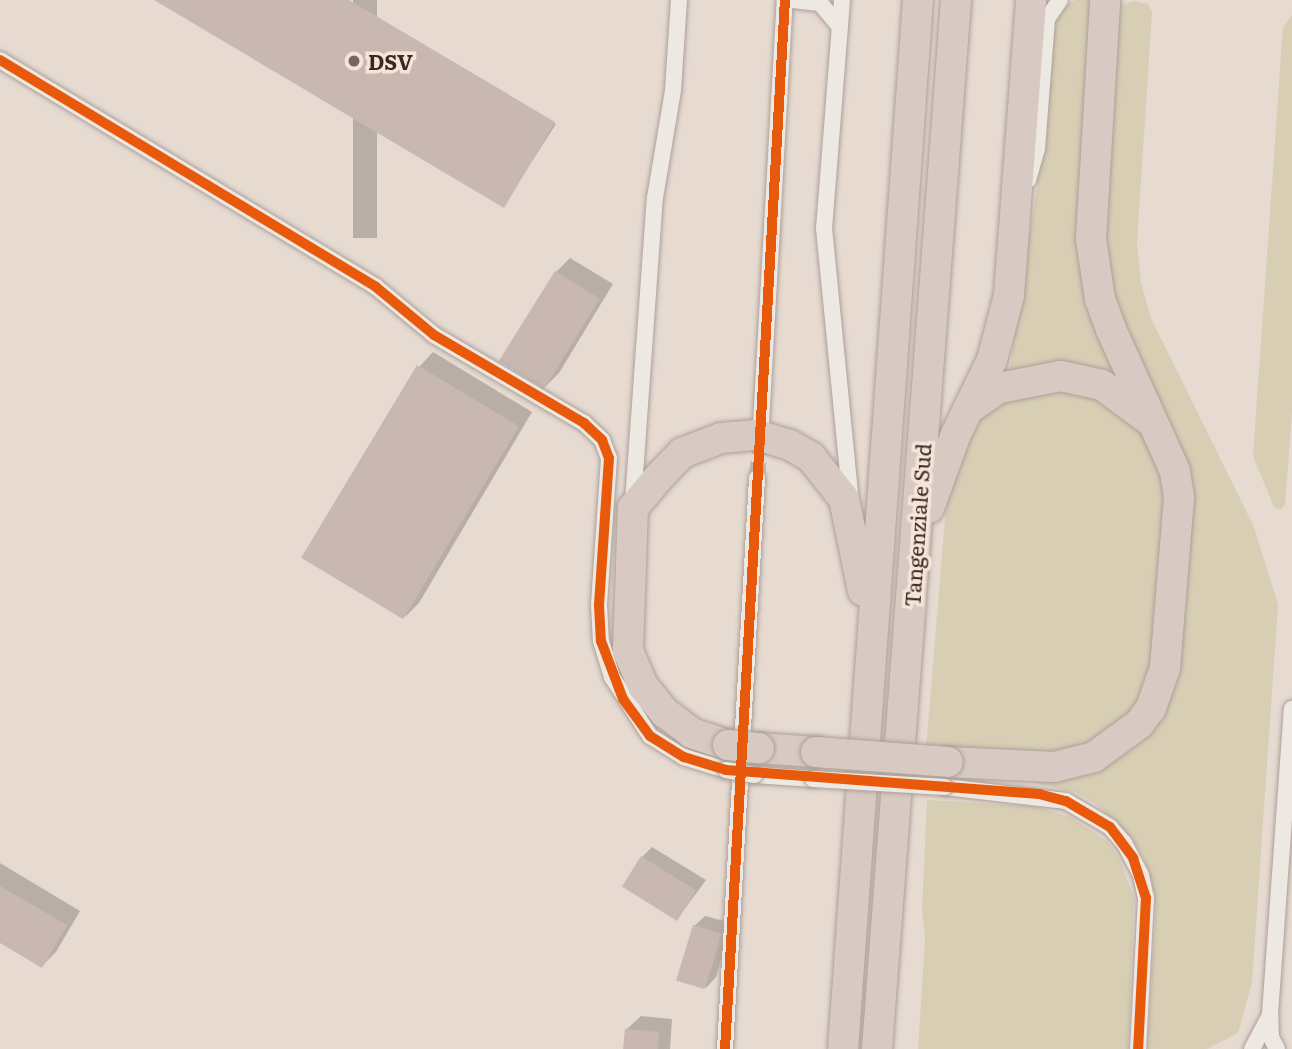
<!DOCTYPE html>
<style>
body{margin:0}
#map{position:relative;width:1292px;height:1049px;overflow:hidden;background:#e6dad1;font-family:Literata,serif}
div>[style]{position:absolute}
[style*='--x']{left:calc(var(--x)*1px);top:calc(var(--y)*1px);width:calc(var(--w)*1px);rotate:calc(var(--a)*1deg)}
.green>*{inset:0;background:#d8ceb4}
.shadow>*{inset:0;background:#0003;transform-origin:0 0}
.building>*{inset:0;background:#c9b8b2;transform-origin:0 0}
.minor-tunnel>*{height:16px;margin-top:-8px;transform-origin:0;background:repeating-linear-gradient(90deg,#c4b6ae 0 16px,transparent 0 24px)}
.roads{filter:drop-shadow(0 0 2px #aca099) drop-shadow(0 0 2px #aca099)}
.minor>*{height:16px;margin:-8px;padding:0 8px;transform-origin:8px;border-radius:8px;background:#eee8e3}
.motorway>*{height:30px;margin:-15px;padding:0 15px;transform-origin:15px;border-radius:15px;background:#d8cac2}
.bridges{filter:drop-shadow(0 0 2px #aca099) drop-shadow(0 0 2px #aca099)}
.minor-bridge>*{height:16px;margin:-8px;padding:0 8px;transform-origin:8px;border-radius:8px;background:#eee8e3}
.motorway-bridge>*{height:30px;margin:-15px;padding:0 15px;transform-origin:15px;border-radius:15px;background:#d8cac2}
.cycleway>*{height:10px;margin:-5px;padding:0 5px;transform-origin:5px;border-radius:5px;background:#e8590c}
.dots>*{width:19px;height:19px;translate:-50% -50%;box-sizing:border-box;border:4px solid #f5e5d9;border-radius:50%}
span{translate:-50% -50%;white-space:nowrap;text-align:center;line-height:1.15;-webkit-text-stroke:7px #f5e5d9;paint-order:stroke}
.poi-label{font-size:21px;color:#3b2721;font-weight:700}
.left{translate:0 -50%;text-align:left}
.street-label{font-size:21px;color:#3b2721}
</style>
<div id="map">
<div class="green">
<div style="clip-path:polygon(1075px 0,1096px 0,1081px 208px,1128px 387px,1009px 374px,1042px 152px,1050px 33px,1061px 9px)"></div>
<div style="clip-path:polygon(1133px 1px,1148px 4px,1152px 12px,1137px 243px,1141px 283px,1151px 318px,1254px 527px,1278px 605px,1252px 982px,1238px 1033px,1207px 1049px,1148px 1049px,1156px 904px,1144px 858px,1131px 837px,1095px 803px,1075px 792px,1038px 784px,1038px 779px,1133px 745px,1189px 499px,1113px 308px,1102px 250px,1119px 7px)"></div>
<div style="clip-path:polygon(1292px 15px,1292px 412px,1285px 505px,1280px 510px,1274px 507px,1253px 456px,1283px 27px)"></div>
<div style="clip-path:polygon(1076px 388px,1136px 420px,1169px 482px,1156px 665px,1130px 718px,1071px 755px,926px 749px,948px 483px,978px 417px,1004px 397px)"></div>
<div style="clip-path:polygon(927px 800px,1033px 806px,1071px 817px,1108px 842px,1119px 858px,1134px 897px,1128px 1049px,918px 1049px,925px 938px,922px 910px)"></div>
</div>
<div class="shadow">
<div style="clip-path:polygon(157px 0,346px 0,556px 124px,504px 205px)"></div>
<div style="left:353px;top:0;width:24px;height:238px"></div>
<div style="clip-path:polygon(570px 258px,613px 284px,559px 373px,545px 387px,556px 272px)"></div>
<div style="clip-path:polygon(433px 352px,532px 412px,419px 603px,405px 617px,419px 367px)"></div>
<div style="clip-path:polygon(652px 847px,706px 880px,678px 918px,642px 857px)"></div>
<div style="clip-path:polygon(0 863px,80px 911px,56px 952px,42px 966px,0 941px)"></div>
<div style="clip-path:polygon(705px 916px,732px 923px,716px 977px,706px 988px,694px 926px)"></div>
<div style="clip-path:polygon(641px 1016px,672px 1019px,670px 1049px,625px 1049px,626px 1030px)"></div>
</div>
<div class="building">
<div style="clip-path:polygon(154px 0,349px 0,555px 122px,504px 208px)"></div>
<div style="left:555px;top:271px;width:53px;height:106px;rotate:32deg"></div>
<div style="left:417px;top:365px;width:119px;height:225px;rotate:31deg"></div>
<div style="left:641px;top:856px;width:65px;height:36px;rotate:32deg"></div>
<div style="clip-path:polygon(0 886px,67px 925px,42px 968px,0 943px)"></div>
<div style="left:693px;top:925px;width:30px;height:58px;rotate:17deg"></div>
<div style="clip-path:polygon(625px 1029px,659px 1032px,658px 1049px,623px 1049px)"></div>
</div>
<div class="minor-tunnel">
<div style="--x:757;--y:478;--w:48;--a:-85.2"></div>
</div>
<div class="roads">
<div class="minor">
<div style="--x:792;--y:0;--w:28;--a:6"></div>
<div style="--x:820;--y:3;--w:31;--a:50"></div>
<div style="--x:842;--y:0;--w:229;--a:94.5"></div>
<div style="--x:824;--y:228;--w:276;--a:84.4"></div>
<div style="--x:0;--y:60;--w:439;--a:31.1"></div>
<div style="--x:376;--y:287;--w:75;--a:39.6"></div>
<div style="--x:434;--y:335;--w:174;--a:30.4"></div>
<div style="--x:584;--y:423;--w:25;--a:43"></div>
<div style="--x:602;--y:440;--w:19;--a:69"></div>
<div style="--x:609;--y:458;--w:147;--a:93.9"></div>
<div style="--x:599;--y:605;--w:36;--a:87"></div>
<div style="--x:601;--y:641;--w:38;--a:73"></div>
<div style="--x:612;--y:677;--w:70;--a:57.2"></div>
<div style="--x:650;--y:736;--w:40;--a:32"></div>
<div style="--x:684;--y:757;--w:44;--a:17.2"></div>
<div style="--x:1028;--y:180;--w:32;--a:-74"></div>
<div style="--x:1037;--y:149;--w:130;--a:-85.6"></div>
<div style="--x:1047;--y:19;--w:23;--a:-56"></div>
<div style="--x:761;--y:424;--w:425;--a:-86.8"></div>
<div style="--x:633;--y:502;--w:305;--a:-85.9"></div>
<div style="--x:655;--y:198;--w:109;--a:-80.5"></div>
<div style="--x:673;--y:90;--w:90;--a:-86.2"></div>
<div style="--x:755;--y:775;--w:58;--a:3.9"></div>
<div style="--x:945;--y:787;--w:122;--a:6.6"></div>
<div style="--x:1066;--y:801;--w:51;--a:30.6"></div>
<div style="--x:1110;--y:827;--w:21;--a:49"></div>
<div style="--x:1124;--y:843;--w:36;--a:62"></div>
<div style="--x:1141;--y:875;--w:24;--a:78"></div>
<div style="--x:1146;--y:898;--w:151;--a:93"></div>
<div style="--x:725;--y:1049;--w:572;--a:-86.79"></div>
<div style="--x:1252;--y:1049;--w:36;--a:-62"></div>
<div style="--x:1277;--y:1049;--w:13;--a:-117"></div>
<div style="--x:1271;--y:1037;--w:23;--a:-92"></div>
<div style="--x:1270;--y:1014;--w:306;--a:-85.9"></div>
</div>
<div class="motorway">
<div style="--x:970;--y:408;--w:35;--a:-35"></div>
<div style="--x:999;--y:388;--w:63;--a:-11"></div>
<div style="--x:1061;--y:376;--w:42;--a:12.4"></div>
<div style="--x:1102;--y:385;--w:57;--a:36.5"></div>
<div style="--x:929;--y:508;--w:79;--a:-70"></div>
<div style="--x:956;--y:434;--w:82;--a:-64.1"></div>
<div style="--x:992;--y:360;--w:67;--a:-75.3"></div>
<div style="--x:1009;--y:295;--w:296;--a:-85.7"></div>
<div style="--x:728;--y:745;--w:38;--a:-162"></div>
<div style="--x:692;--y:733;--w:34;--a:-143"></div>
<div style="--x:665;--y:713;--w:35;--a:-129"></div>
<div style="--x:643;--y:686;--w:39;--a:-113"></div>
<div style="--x:628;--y:650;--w:142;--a:-88"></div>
<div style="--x:633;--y:508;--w:38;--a:-50"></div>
<div style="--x:657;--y:479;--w:36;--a:-46"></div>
<div style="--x:682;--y:453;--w:42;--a:-21"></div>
<div style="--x:721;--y:438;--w:36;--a:-5"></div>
<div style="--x:757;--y:435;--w:34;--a:17"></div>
<div style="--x:790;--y:445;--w:24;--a:30"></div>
<div style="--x:811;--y:457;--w:53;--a:51.8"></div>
<div style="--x:844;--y:499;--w:94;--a:78.3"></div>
<div style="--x:759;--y:748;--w:57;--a:4"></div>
<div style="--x:948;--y:762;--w:106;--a:2.7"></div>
<div style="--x:1054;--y:767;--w:41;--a:-14"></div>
<div style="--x:1094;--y:757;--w:56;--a:-36.3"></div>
<div style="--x:1139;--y:724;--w:20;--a:-53"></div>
<div style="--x:1151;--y:708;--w:42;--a:-70.7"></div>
<div style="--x:1165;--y:668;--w:172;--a:-85.3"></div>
<div style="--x:1179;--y:497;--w:26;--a:-99"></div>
<div style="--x:1175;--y:471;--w:156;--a:-114.3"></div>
<div style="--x:1111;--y:329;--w:32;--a:-110"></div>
<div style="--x:1100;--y:299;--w:61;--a:-98.5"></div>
<div style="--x:1091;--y:239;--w:239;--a:-86.6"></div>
<div style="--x:843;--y:1049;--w:1052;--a:-85.91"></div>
<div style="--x:877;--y:1049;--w:1052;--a:-85.69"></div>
</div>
</div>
<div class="bridges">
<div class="minor-bridge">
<div style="--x:726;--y:770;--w:29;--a:10"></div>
<div style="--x:813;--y:779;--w:132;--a:3.5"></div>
</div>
<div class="motorway-bridge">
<div style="--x:728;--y:745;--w:31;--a:6"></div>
<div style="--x:816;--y:752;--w:132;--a:4.3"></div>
</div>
</div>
<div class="cycleway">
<div style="--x:0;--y:60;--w:439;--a:31.1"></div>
<div style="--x:376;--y:287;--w:75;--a:39.6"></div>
<div style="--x:434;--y:335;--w:174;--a:30.4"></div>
<div style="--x:584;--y:423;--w:25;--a:43"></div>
<div style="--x:602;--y:440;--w:19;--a:69"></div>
<div style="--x:609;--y:458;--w:147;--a:93.9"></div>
<div style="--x:599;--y:605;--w:36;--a:87"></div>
<div style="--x:601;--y:641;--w:62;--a:69.2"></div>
<div style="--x:623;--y:699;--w:46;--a:53.9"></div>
<div style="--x:650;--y:736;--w:40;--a:32"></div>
<div style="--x:684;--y:757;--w:44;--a:17.2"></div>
<div style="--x:726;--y:770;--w:314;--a:4.4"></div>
<div style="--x:1039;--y:794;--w:28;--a:15"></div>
<div style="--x:1066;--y:801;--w:51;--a:30.6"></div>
<div style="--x:1110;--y:827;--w:39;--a:53"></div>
<div style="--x:1133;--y:858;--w:42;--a:72"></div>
<div style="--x:1146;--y:898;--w:151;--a:93"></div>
<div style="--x:725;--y:1049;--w:1051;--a:-86.73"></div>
</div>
<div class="dots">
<div style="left:354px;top:61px;background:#77665f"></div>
</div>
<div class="poi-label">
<span class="left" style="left:368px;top:61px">DSV</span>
</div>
<div class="street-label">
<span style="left:917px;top:525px;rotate:-86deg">Tangenziale Sud</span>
</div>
</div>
